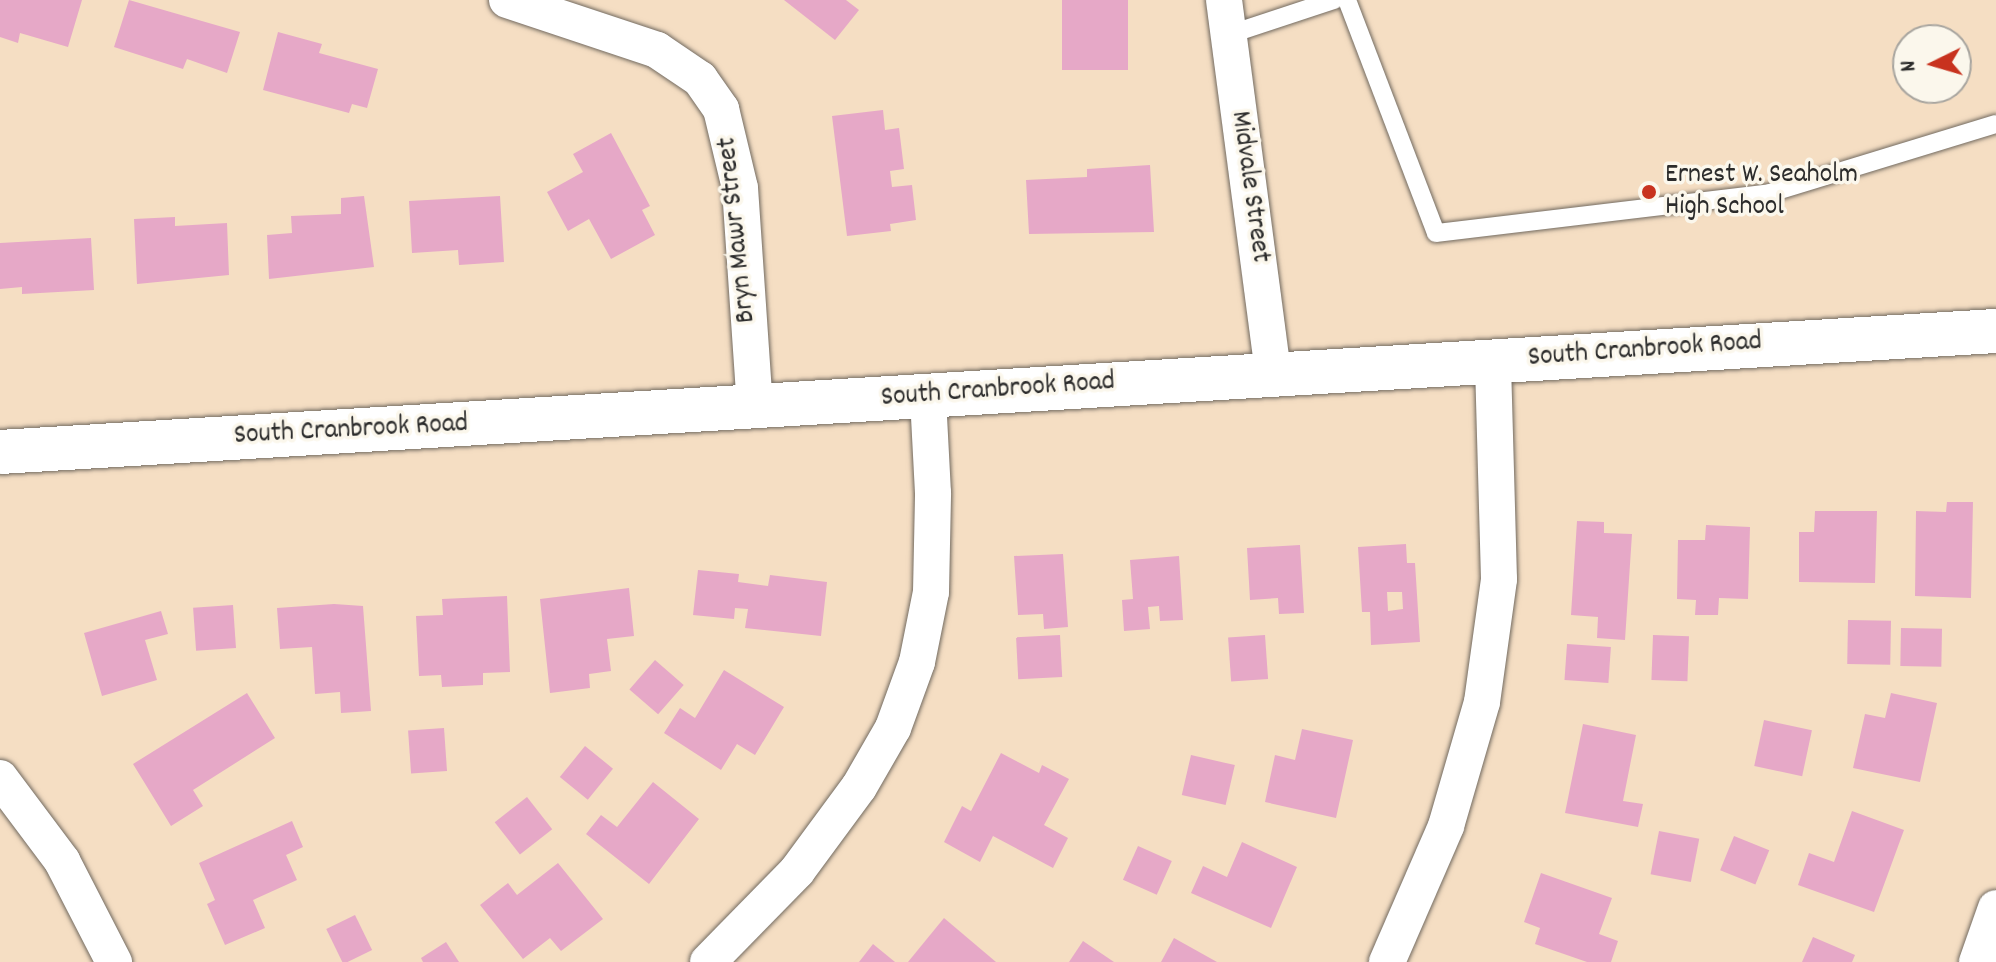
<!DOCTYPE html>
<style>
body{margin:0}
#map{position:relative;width:1996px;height:962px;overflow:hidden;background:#f5dec3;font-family:Dekko,sans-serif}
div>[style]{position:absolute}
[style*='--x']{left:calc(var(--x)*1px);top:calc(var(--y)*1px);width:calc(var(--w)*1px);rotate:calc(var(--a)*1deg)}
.building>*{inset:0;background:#e6a8c7;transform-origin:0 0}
.roads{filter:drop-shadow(0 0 2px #726a60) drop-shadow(0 0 2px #726a60)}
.lane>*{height:18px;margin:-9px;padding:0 9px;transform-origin:9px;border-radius:9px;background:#fff}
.street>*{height:36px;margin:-18px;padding:0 18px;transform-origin:18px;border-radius:18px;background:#fff}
.secondary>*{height:44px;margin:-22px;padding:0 22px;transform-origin:22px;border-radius:22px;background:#fff}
.dots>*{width:22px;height:22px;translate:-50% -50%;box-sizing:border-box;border:4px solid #fbf7ec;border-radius:50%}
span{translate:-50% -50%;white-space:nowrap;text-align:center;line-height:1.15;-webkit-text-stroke:7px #fbf7ec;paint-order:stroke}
.poi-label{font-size:28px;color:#2b2b2b}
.left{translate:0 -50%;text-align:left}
.street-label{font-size:28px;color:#2b2b2b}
.north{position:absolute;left:1892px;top:24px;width:80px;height:80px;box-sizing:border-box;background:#fbf7ec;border:2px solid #a8a59f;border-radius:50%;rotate:265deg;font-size:22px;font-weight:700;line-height:32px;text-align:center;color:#2b2b2b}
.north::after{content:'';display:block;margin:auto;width:28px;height:36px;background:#c8321e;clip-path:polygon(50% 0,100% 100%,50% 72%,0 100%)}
</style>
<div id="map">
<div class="building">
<div style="clip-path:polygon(0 0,82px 0,68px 47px,20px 33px,18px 43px,0 37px)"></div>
<div style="clip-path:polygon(129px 0,240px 32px,227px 73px,187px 59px,183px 69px,114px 47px)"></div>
<div style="clip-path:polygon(784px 0,846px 0,859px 10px,835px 40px)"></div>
<div style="left:1062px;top:0;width:66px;height:70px"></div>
<div style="clip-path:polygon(278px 32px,322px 44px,319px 53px,378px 69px,367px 108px,352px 104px,349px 113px,263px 90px)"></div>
<div style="clip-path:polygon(883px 110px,885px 130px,899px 128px,904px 169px,890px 171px,892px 187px,912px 185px,916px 220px,890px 224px,891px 231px,847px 236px,832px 116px)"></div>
<div style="clip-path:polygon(611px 133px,650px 206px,642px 210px,655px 235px,611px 259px,589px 219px,568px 231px,547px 192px,583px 172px,573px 154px)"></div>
<div style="clip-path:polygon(1150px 165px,1154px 232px,1029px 234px,1026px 180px,1087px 177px,1087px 169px)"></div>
<div style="clip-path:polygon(364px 196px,374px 267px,269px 279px,267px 235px,292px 233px,291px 216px,341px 214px,341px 198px)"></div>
<div style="clip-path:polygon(500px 196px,504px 262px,459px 265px,458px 250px,412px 253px,409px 201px)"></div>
<div style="clip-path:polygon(175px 217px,175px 226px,227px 223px,229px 275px,137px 284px,134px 219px)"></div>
<div style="clip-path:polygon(91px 238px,94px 290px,22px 294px,22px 287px,0 289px,0 243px)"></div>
<div style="clip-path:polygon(1947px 502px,1973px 502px,1971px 598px,1915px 596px,1916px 511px,1946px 512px)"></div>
<div style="clip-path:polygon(1815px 511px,1877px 511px,1875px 583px,1799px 582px,1799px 532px,1814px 532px)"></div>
<div style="clip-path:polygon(1577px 521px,1604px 522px,1604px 533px,1632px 534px,1625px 640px,1597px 638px,1598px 617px,1571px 615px)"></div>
<div style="clip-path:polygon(1706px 525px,1750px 527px,1748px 599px,1719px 598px,1718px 615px,1695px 615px,1696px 600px,1677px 599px,1678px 540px,1705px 540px)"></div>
<div style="clip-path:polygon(evenodd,1406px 544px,1407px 563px,1415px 563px,1420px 642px,1371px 645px,1370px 612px,1362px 612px,1358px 547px,1406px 544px,1387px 592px,1402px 592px,1403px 609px,1388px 611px,1387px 592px)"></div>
<div style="clip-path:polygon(1300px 545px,1304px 613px,1279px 614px,1278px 598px,1250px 600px,1247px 548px)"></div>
<div style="clip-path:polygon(1063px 554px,1068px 627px,1044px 629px,1043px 614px,1018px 615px,1014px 556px)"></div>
<div style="clip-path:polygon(1179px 556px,1183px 620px,1160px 621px,1159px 606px,1148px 607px,1150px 629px,1124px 631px,1122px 600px,1133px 599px,1130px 560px)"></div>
<div style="clip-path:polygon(698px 570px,739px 574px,738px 582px,768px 586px,770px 575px,827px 582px,821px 636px,745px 628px,748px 609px,735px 608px,734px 619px,693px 615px)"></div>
<div style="clip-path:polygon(629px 588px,634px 636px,607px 639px,611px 671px,589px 674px,590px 688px,550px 693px,540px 599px)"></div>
<div style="clip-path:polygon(507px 596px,510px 672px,483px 673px,483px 685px,442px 687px,441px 675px,419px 676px,416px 616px,443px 615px,442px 599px)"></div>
<div style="clip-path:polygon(334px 604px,363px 606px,371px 711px,341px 713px,340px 692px,315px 694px,312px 647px,280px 649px,277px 608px)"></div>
<div style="left:233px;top:605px;width:43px;height:40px;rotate:86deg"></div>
<div style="clip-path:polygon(161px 611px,168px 634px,145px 640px,157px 680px,102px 696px,84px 633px)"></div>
<div style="left:1848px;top:620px;width:43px;height:44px;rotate:1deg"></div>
<div style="left:1901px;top:628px;width:41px;height:38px;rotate:1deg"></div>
<div style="left:1060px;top:635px;width:42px;height:44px;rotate:87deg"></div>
<div style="left:1265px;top:635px;width:44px;height:37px;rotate:86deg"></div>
<div style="left:1653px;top:635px;width:36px;height:45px;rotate:2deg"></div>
<div style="left:1567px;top:644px;width:44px;height:36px;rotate:4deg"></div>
<div style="left:655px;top:660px;width:38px;height:39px;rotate:41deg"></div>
<div style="clip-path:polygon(724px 670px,784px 707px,755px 755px,737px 744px,721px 770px,664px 733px,680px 708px,695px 718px)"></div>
<div style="clip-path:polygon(247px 693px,275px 738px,193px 790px,203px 806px,171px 826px,133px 764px)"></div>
<div style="clip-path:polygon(1891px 693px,1937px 703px,1920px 782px,1853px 768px,1865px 714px,1885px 718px)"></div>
<div style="left:1764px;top:720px;width:49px;height:47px;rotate:12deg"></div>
<div style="clip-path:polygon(1583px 724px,1636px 735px,1623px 801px,1643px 804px,1638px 827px,1565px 813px)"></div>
<div style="left:444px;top:728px;width:43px;height:36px;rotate:86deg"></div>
<div style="clip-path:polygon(1302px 729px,1353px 740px,1336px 818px,1265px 802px,1275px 755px,1295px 760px)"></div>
<div style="left:585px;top:746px;width:36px;height:40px;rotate:39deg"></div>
<div style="clip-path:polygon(1001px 753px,1039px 773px,1042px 765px,1069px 779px,1044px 825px,1068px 838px,1053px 868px,993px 836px,980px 862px,944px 842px,962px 806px,971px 811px)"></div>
<div style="left:1191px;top:755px;width:45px;height:41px;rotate:13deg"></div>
<div style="clip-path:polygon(653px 782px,699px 819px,649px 884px,586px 834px,601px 815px,617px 827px)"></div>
<div style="left:527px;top:797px;width:41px;height:41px;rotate:52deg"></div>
<div style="clip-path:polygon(1852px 811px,1904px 830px,1874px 912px,1798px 885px,1809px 853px,1834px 862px)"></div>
<div style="clip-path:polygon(292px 821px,303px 847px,286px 855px,297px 880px,253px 900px,265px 928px,225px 945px,207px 904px,215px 900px,199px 863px)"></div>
<div style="left:1659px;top:831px;width:41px;height:44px;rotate:11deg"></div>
<div style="left:1734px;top:836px;width:38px;height:37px;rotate:22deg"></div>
<div style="clip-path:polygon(1242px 842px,1297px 867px,1271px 928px,1191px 893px,1203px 866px,1227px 877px)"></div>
<div style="left:1138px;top:846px;width:37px;height:37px;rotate:24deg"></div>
<div style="clip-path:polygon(558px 863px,603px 919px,561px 951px,550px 938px,523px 959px,480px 905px,508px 883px,517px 895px)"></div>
<div style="clip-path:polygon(1541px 873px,1612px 898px,1599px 934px,1618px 941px,1611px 962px,1587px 962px,1535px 944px,1540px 928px,1524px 922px)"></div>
<div style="left:355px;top:915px;width:39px;height:32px;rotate:64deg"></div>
<div style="clip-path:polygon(944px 918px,996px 962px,908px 962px)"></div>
<div style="clip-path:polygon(1813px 937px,1855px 955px,1852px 962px,1802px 962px)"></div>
<div style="clip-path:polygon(1174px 938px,1217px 962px,1161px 962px)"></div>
<div style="clip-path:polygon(1083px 941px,1114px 962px,1069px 962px)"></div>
<div style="clip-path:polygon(446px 942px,459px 962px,423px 962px,421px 958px)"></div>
<div style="clip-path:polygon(873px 944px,895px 962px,859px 962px)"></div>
</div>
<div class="roads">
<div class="lane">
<div style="--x:1347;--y:0;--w:249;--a:69.1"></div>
<div style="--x:1436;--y:233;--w:336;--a:-6.8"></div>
<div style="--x:1770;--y:193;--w:236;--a:-17"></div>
<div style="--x:1228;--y:35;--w:112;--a:-18.3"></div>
</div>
<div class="street">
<div style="--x:507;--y:0;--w:158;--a:18.4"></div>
<div style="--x:657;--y:50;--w:52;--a:34"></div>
<div style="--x:700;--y:79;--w:37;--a:55"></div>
<div style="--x:721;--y:109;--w:81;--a:76.5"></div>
<div style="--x:740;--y:188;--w:220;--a:86.1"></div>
<div style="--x:1224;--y:0;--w:376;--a:82.5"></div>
<div style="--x:0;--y:778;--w:104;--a:53.2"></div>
<div style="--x:62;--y:861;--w:114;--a:62.8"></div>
<div style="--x:708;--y:962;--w:127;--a:-45.6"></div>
<div style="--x:797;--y:871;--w:104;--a:-53.6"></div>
<div style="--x:859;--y:787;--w:68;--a:-60"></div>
<div style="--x:893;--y:728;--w:70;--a:-70"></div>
<div style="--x:917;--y:662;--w:71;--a:-78.7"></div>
<div style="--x:931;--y:592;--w:99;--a:-88.8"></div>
<div style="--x:933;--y:493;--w:97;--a:-93"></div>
<div style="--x:1387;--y:962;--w:148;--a:-66.5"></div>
<div style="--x:1446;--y:826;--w:129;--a:-73.8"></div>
<div style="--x:1482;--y:702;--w:124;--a:-82.1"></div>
<div style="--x:1499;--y:579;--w:217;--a:-91.6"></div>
<div style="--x:1977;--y:962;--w:57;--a:-70.6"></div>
</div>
<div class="secondary">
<div style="--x:0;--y:452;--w:2000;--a:-3.47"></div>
</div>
</div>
<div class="dots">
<div style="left:1649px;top:192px;background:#c8321e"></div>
</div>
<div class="poi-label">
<span class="left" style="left:1665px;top:192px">Ernest W. Seaholm<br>High School</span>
</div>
<div class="street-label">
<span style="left:1249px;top:187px;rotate:82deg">Midvale Street</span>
<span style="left:738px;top:230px;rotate:-96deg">Bryn Mawr Street</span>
<span style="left:1645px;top:351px;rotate:-4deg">South Cranbrook Road</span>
<span style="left:998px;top:391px;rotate:-4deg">South Cranbrook Road</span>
<span style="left:351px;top:431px;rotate:-3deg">South Cranbrook Road</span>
</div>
<div class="north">N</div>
</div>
